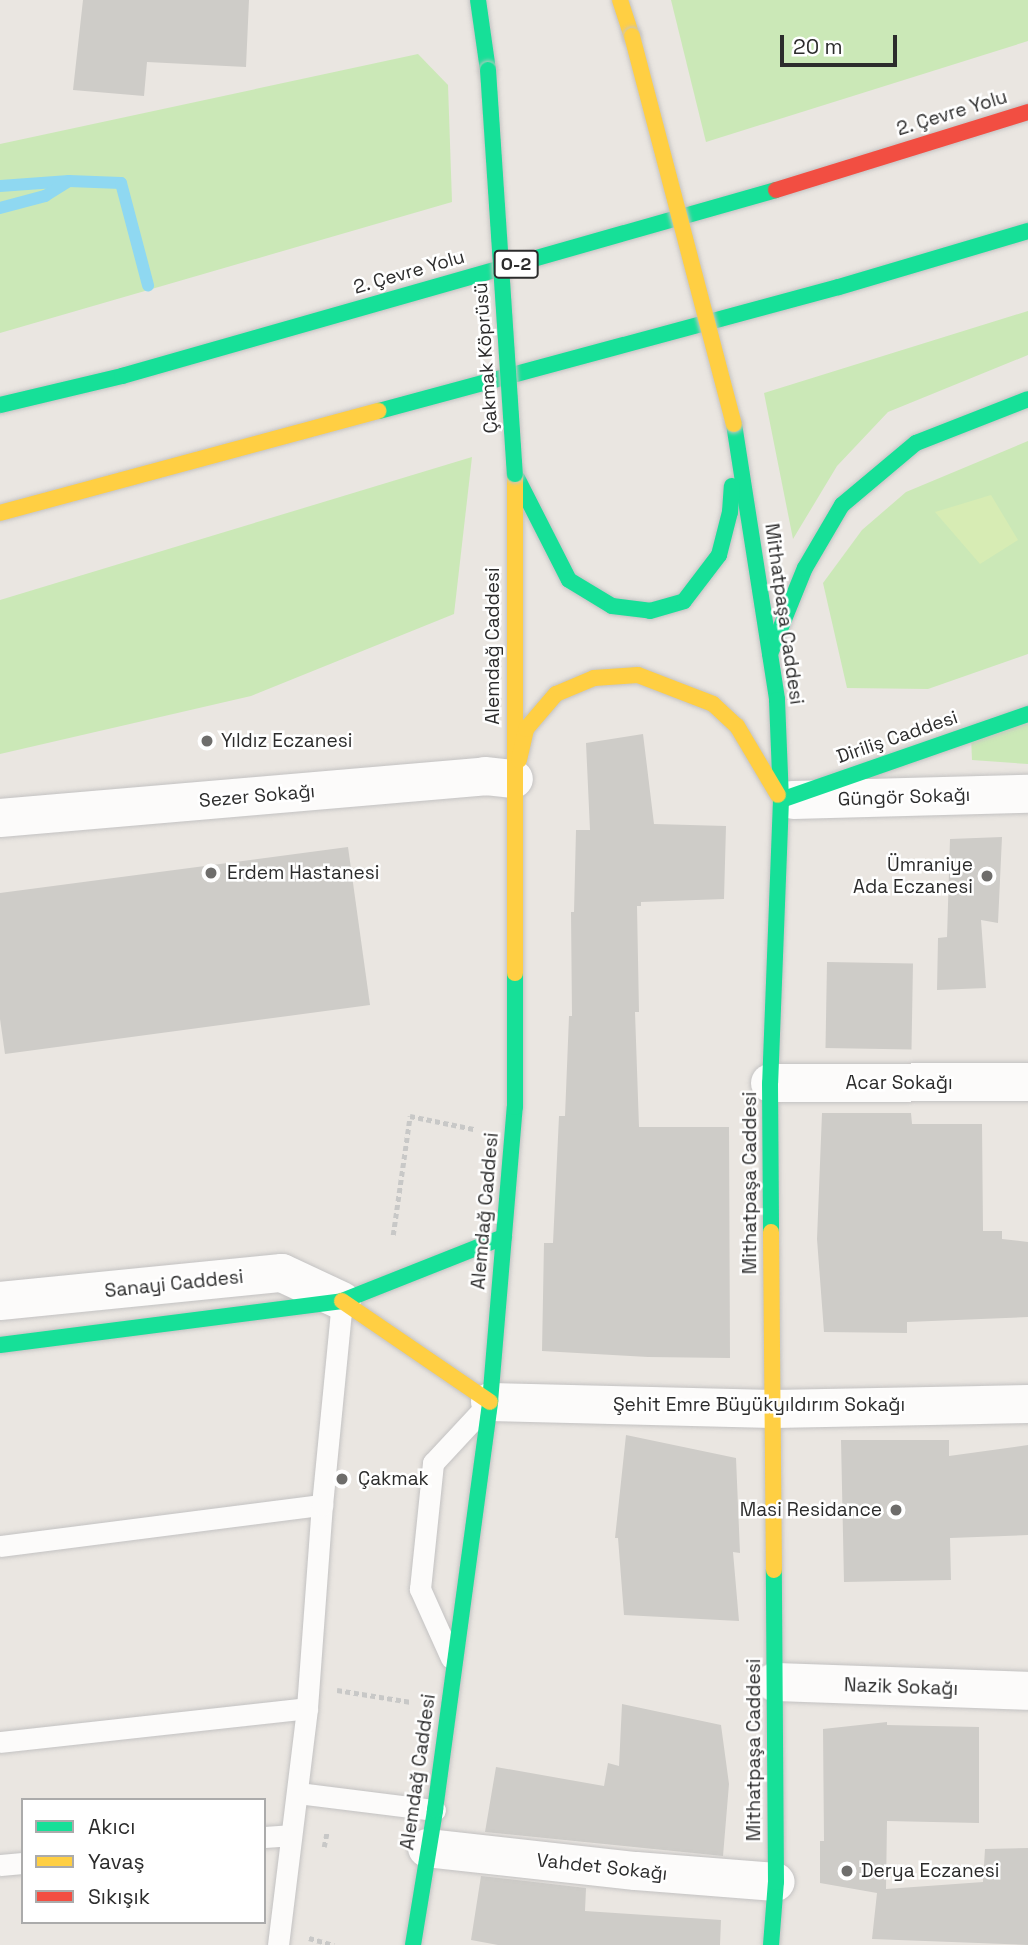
<!DOCTYPE html>
<meta charset="utf-8">
<style>
body{margin:0}
#map{position:relative;width:1028px;height:1945px;overflow:hidden;background:#eae6e1;font-family:"Space Grotesk",sans-serif}
div>[style]{position:absolute}
[style*='--x']{left:calc(var(--x)*1px);top:calc(var(--y)*1px);width:calc(var(--w)*1px);rotate:calc(var(--a)*1deg)}
.green>*{inset:0;background:#cbe8b7}
.pitch>*{inset:0;background:#d7ecb4}
.stream>*{height:12px;margin:-6px;padding:0 6px;transform-origin:6px;border-radius:6px;background:#8fd8f1}
.building>*{inset:0;background:#ceccc8;transform-origin:0 0}
.path>*{height:4.5px;margin-top:-2.25px;transform-origin:0;background:repeating-linear-gradient(90deg,#c8c8c7 0 5px,transparent 0 8.5px)}
.roads{filter:drop-shadow(0 0 2px #c3c2c2) drop-shadow(0 0 2px #c3c2c2)}
.lane>*{height:21px;margin:-10.5px;padding:0 10.5px;transform-origin:10.5px;border-radius:10.5px;background:#fcfbfa}
.street>*{height:38px;margin:-19px;padding:0 19px;transform-origin:19px;border-radius:19px;background:#fcfbfa}
.fast>*{height:16px;margin:-8px;padding:0 8px;transform-origin:8px;border-radius:8px;background:#16e098}
.slow>*{height:16px;margin:-8px;padding:0 8px;transform-origin:8px;border-radius:8px;background:#ffcf43}
.jam>*{height:16px;margin:-8px;padding:0 8px;transform-origin:8px;border-radius:8px;background:#f24e42}
.bridges{filter:drop-shadow(0 0 2px #c6c4c2) drop-shadow(0 0 2px #c6c4c2)}
.fast-bridge>*{height:16px;margin:-8px;padding:0 8px;transform-origin:8px;border-radius:8px;background:#16e098}
.slow-bridge>*{height:16px;margin:-8px;padding:0 8px;transform-origin:8px;border-radius:8px;background:#ffcf43}
.dots>*{width:19px;height:19px;translate:-50% -50%;box-sizing:border-box;border:4px solid #fff;border-radius:50%}
span{translate:-50% -50%;white-space:nowrap;text-align:center;line-height:1.15;-webkit-text-stroke:5px #fff;paint-order:stroke}
.shield-label span{padding:2px 5px;background:#fff;border:2px solid;border-radius:5px;-webkit-text-stroke-width:0}
.shield-label{font-size:18px;color:#2c2c2c;font-weight:700}
.street-label{font-size:19px;color:#2c2c2c}
.poi-label{font-size:19px;color:#2c2c2c}
.left{translate:0 -50%;text-align:left}
.right{translate:-100% -50%;text-align:right}
.legend{position:absolute;left:21px;top:1798px;width:245px;height:126px;box-sizing:border-box;background:#fff;border:2px solid #ababab;margin:0;padding:9px 12px;list-style:none;font-size:21px;color:#2c2c2c}
.legend li{display:flex;align-items:center;gap:14px;height:35px}
.legend b{width:35px;border:2px solid #ababab}
.scale{position:absolute;left:780px;top:35px;width:117px;height:32px;box-sizing:border-box;border:4px solid #2c2c2c;border-top:0;padding-left:9px;font-size:21px;line-height:24px;white-space:nowrap;color:#2c2c2c;-webkit-text-stroke:5px #fff;paint-order:stroke}
</style>
<div id="map">
<div class="green">
<div style="clip-path:polygon(671px 0,1028px 0,1028px 41px,706px 142px)"></div>
<div style="clip-path:polygon(418px 54px,448px 85px,452px 202px,0 333px,0 144px)"></div>
<div style="clip-path:polygon(1028px 311px,1028px 355px,888px 412px,837px 466px,793px 539px,764px 393px)"></div>
<div style="clip-path:polygon(1028px 441px,1028px 654px,928px 689px,847px 688px,823px 583px,862px 530px,906px 492px)"></div>
<div style="clip-path:polygon(472px 457px,454px 614px,251px 696px,0 754px,0 600px)"></div>
<div style="clip-path:polygon(1028px 722px,1028px 764px,972px 760px,971px 737px)"></div>
</div>
<div class="pitch">
<div style="clip-path:polygon(991px 495px,1018px 540px,980px 564px,935px 512px)"></div>
</div>
<div class="stream">
<div style="--x:0;--y:186;--w:69;--a:-4.1"></div>
<div style="--x:69;--y:181;--w:52;--a:2.2"></div>
<div style="--x:121;--y:183;--w:106;--a:75.2"></div>
<div style="--x:0;--y:208;--w:47;--a:-14.9"></div>
<div style="--x:45;--y:196;--w:26;--a:-32"></div>
</div>
<div class="building">
<div style="clip-path:polygon(83px 0,249px 0,246px 67px,147px 62px,144px 96px,73px 90px)"></div>
<div style="clip-path:polygon(643px 734px,654px 824px,726px 826px,724px 899px,641px 902px,641px 906px,637px 906px,639px 1012px,635px 1012px,639px 1127px,729px 1127px,730px 1358px,648px 1357px,542px 1351px,544px 1243px,553px 1243px,559px 1116px,565px 1116px,569px 1016px,572px 1016px,571px 912px,574px 912px,576px 830px,590px 830px,586px 743px)"></div>
<div style="clip-path:polygon(1002px 837px,998px 923px,981px 920px,986px 988px,937px 990px,938px 938px,947px 937px,950px 839px)"></div>
<div style="clip-path:polygon(348px 847px,370px 1005px,5px 1054px,0 1019px,0 893px)"></div>
<div style="left:827px;top:962px;width:86px;height:86px;rotate:1deg"></div>
<div style="clip-path:polygon(822px 1113px,911px 1113px,912px 1124px,982px 1124px,983px 1231px,1002px 1231px,1002px 1239px,1028px 1242px,1028px 1317px,907px 1322px,907px 1333px,824px 1332px,817px 1239px)"></div>
<div style="clip-path:polygon(626px 1435px,736px 1458px,740px 1553px,733px 1552px,739px 1621px,624px 1615px,618px 1538px,615px 1538px)"></div>
<div style="clip-path:polygon(841px 1440px,949px 1440px,949px 1456px,1028px 1445px,1028px 1535px,950px 1538px,951px 1580px,844px 1582px)"></div>
<div style="clip-path:polygon(622px 1704px,721px 1725px,729px 1784px,723px 1856px,485px 1832px,496px 1767px,604px 1786px,608px 1763px,619px 1766px)"></div>
<div style="clip-path:polygon(887px 1722px,887px 1725px,979px 1727px,979px 1823px,887px 1821px,886px 1889px,983px 1882px,985px 1849px,1028px 1848px,1028px 1945px,872px 1939px,877px 1893px,820px 1883px,820px 1841px,824px 1841px,823px 1729px)"></div>
<div style="clip-path:polygon(481px 1876px,586px 1888px,585px 1911px,721px 1920px,720px 1945px,498px 1945px,471px 1940px)"></div>
</div>
<div class="path">
<div style="--x:393;--y:1235;--w:120;--a:-81.9"></div>
<div style="--x:410;--y:1116;--w:65;--a:11.5"></div>
<div style="--x:337;--y:1690;--w:75;--a:9.2"></div>
<div style="--x:324;--y:1847;--w:15;--a:-79"></div>
<div style="--x:309;--y:1938;--w:26;--a:16"></div>
</div>
<div class="roads">
<div class="lane">
<div style="--x:0;--y:1546;--w:325;--a:-7.3"></div>
<div style="--x:451;--y:1658;--w:76;--a:-114.2"></div>
<div style="--x:420;--y:1589;--w:127;--a:-84.1"></div>
<div style="--x:433;--y:1463;--w:78;--a:-47.1"></div>
<div style="--x:0;--y:1742;--w:309;--a:-6.3"></div>
<div style="--x:298;--y:1793;--w:138;--a:7.1"></div>
<div style="--x:264;--y:1837;--w:26;--a:-4"></div>
<div style="--x:0;--y:1865;--w:23;--a:-5"></div>
<div style="--x:278;--y:1945;--w:239;--a:-83"></div>
<div style="--x:307;--y:1708;--w:204;--a:-85.8"></div>
<div style="--x:322;--y:1505;--w:205;--a:-84.4"></div>
</div>
<div class="street">
<div style="--x:793;--y:800;--w:235;--a:-1.5"></div>
<div style="--x:0;--y:818;--w:487;--a:-4.9"></div>
<div style="--x:485;--y:776;--w:29;--a:6"></div>
<div style="--x:770;--y:1083;--w:258;--a:-0.2"></div>
<div style="--x:0;--y:1301;--w:283;--a:-5.7"></div>
<div style="--x:282;--y:1273;--w:66;--a:25"></div>
<div style="--x:490;--y:1402;--w:283;--a:1.4"></div>
<div style="--x:773;--y:1409;--w:255;--a:-1.1"></div>
<div style="--x:774;--y:1682;--w:254;--a:2"></div>
<div style="--x:427;--y:1848;--w:210;--a:6.3"></div>
<div style="--x:636;--y:1871;--w:140;--a:4.5"></div>
</div>
<div class="fast">
<div style="--x:478;--y:0;--w:71;--a:81.9"></div>
<div style="--x:0;--y:405;--w:125;--a:-13.4"></div>
<div style="--x:122;--y:376;--w:680;--a:-15.88"></div>
<div style="--x:379;--y:411;--w:476;--a:-15.1"></div>
<div style="--x:839;--y:287;--w:197;--a:-16.5"></div>
<div style="--x:734;--y:424;--w:279;--a:81.1"></div>
<div style="--x:777;--y:700;--w:100;--a:87.7"></div>
<div style="--x:781;--y:800;--w:283;--a:92.2"></div>
<div style="--x:770;--y:1083;--w:149;--a:89.6"></div>
<div style="--x:517;--y:478;--w:114;--a:63"></div>
<div style="--x:569;--y:580;--w:50;--a:31.2"></div>
<div style="--x:612;--y:606;--w:38;--a:7"></div>
<div style="--x:650;--y:611;--w:35;--a:-16"></div>
<div style="--x:684;--y:601;--w:58;--a:-52.7"></div>
<div style="--x:719;--y:555;--w:44;--a:-75.7"></div>
<div style="--x:730;--y:512;--w:26;--a:-86"></div>
<div style="--x:770;--y:654;--w:93;--a:-67.9"></div>
<div style="--x:805;--y:568;--w:73;--a:-59.6"></div>
<div style="--x:842;--y:505;--w:97;--a:-40"></div>
<div style="--x:916;--y:443;--w:120;--a:-21.4"></div>
<div style="--x:781;--y:800;--w:262;--a:-19.2"></div>
<div style="--x:0;--y:1345;--w:345;--a:-7.3"></div>
<div style="--x:342;--y:1301;--w:174;--a:-21.6"></div>
<div style="--x:413;--y:1945;--w:137;--a:-80.7"></div>
<div style="--x:435;--y:1810;--w:412;--a:-82.3"></div>
<div style="--x:490;--y:1402;--w:296;--a:-85.2"></div>
<div style="--x:515;--y:1107;--w:134;--a:-90"></div>
<div style="--x:771;--y:1945;--w:63;--a:-85.5"></div>
<div style="--x:776;--y:1882;--w:312;--a:-90.4"></div>
</div>
<div class="slow">
<div style="--x:620;--y:0;--w:38;--a:72"></div>
<div style="--x:515;--y:474;--w:499;--a:90"></div>
<div style="--x:0;--y:513;--w:392;--a:-15.1"></div>
<div style="--x:519;--y:760;--w:32;--a:-77"></div>
<div style="--x:526;--y:729;--w:46;--a:-49.4"></div>
<div style="--x:556;--y:694;--w:41;--a:-22.8"></div>
<div style="--x:594;--y:678;--w:44;--a:-3.9"></div>
<div style="--x:638;--y:675;--w:80;--a:21.1"></div>
<div style="--x:713;--y:704;--w:33;--a:43"></div>
<div style="--x:737;--y:726;--w:80;--a:59.3"></div>
<div style="--x:771;--y:1232;--w:338;--a:89.5"></div>
<div style="--x:342;--y:1301;--w:179;--a:34.3"></div>
</div>
<div class="jam">
<div style="--x:776;--y:190;--w:264;--a:-17.2"></div>
</div>
</div>
<div class="bridges">
<div class="fast-bridge">
<div style="--x:488;--y:70;--w:405;--a:86.2"></div>
</div>
<div class="slow-bridge">
<div style="--x:632;--y:36;--w:401;--a:75.3"></div>
</div>
</div>
<div class="dots">
<div style="left:207px;top:741px;background:#6e6d6b"></div>
<div style="left:211px;top:873px;background:#6e6d6b"></div>
<div style="left:987px;top:876px;background:#6e6d6b"></div>
<div style="left:342px;top:1479px;background:#6e6d6b"></div>
<div style="left:896px;top:1510px;background:#6e6d6b"></div>
<div style="left:847px;top:1871px;background:#6e6d6b"></div>
</div>
<div class="shield-label">
<span style="left:516px;top:264px">O-2</span>
</div>
<div class="street-label">
<span style="left:952px;top:113px;rotate:-17deg">2. Çevre Yolu</span>
<span style="left:409px;top:272px;rotate:-16deg">2. Çevre Yolu</span>
<span style="left:486px;top:358px;rotate:-94deg">Çakmak Köprüsü</span>
<span style="left:784px;top:614px;rotate:82deg">Mithatpaşa Caddesi</span>
<span style="left:493px;top:646px;rotate:-90deg">Alemdağ Caddesi</span>
<span style="left:897px;top:737px;rotate:-19deg">Diriliş Caddesi</span>
<span style="left:257px;top:796px;rotate:-5deg">Sezer Sokağı</span>
<span style="left:904px;top:797px;rotate:-2deg">Güngör Sokağı</span>
<span style="left:899px;top:1083px">Acar Sokağı</span>
<span style="left:750px;top:1183px;rotate:-90deg">Mithatpaşa Caddesi</span>
<span style="left:485px;top:1211px;rotate:-85deg">Alemdağ Caddesi</span>
<span style="left:174px;top:1284px;rotate:-6deg">Sanayi Caddesi</span>
<span style="left:759px;top:1405px">Şehit Emre Büyükyıldırım Sokağı</span>
<span style="left:901px;top:1687px;rotate:2deg">Nazik Sokağı</span>
<span style="left:754px;top:1750px;rotate:-90deg">Mithatpaşa Caddesi</span>
<span style="left:418px;top:1772px;rotate:-82deg">Alemdağ Caddesi</span>
<span style="left:602px;top:1867px;rotate:6deg">Vahdet Sokağı</span>
</div>
<div class="poi-label">
<span class="left" style="left:221px;top:741px">Yıldız Eczanesi</span>
<span class="right" style="left:973px;top:876px">Ümraniye<br>Ada Eczanesi</span>
<span class="left" style="left:227px;top:873px">Erdem Hastanesi</span>
<span class="left" style="left:358px;top:1479px">Çakmak</span>
<span class="right" style="left:882px;top:1510px">Masi Residance</span>
<span class="left" style="left:861px;top:1871px">Derya Eczanesi</span>
</div>
<ul class="legend">
<li><b style="height:9px;background:#16e098"></b>Akıcı</li>
<li><b style="height:9px;background:#ffcf43"></b>Yavaş</li>
<li><b style="height:9px;background:#f24e42"></b>Sıkışık</li>
</ul>
<div class="scale">20 m</div>
</div>
